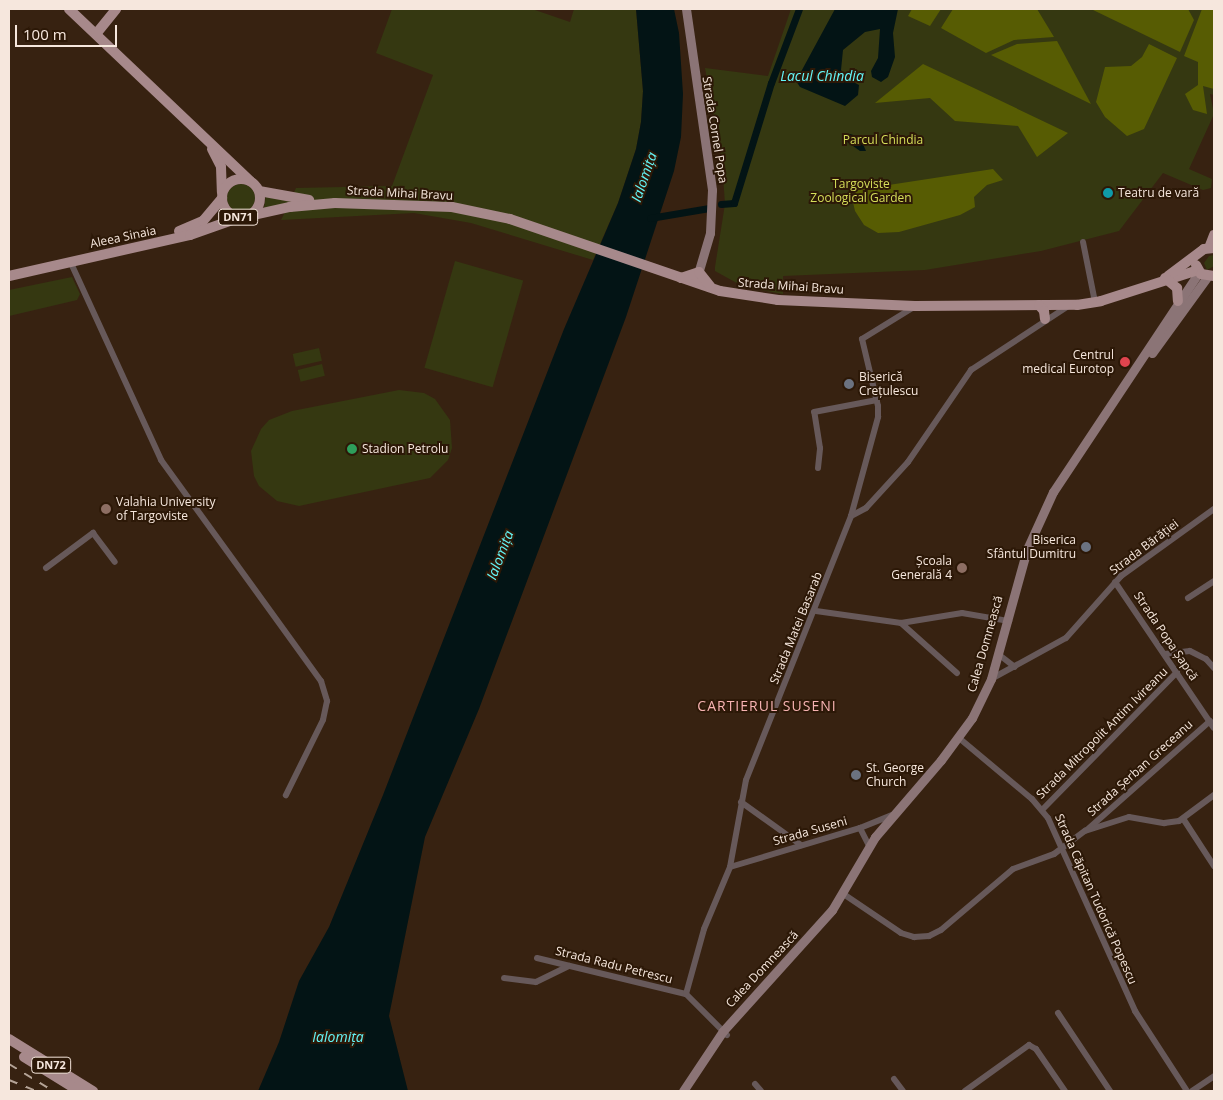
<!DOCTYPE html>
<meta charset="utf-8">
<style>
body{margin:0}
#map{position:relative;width:1223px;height:1100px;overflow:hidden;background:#372211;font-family:"Open Sans",sans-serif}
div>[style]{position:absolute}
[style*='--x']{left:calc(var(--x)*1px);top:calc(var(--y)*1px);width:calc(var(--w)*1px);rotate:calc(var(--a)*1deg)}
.green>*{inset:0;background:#353811;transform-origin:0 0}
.round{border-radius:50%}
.forest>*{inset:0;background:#575c03}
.water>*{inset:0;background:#031415}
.canal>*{height:7px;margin:-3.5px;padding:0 3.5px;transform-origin:3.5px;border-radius:3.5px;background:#031415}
.minor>*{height:6px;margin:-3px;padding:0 3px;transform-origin:3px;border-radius:3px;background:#67595a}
.secondary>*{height:9px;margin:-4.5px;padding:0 4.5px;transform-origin:4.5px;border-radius:4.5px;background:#8b7476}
.primary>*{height:10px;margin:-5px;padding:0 5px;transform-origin:5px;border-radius:5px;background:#a7898b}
.primary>.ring{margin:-5px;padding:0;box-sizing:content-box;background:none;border:10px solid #a7898b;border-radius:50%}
.rail>*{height:2px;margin-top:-1px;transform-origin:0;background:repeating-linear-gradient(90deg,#b5a497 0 9px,transparent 0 18px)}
.dots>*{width:14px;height:14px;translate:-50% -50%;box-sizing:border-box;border:2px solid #2c1807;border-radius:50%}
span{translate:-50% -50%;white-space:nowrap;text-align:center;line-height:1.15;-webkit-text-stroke:4px #2c1807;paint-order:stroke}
.shield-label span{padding:1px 4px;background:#2c1807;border:1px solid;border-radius:4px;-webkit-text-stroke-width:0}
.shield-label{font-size:11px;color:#f6e7dd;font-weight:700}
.street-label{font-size:12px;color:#f6e7dd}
.park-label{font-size:12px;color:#d6df5a}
.poi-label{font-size:12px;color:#f6e7dd}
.left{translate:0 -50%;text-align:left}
.right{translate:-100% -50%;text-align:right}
.water-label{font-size:14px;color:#64f6f8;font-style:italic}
.neighbourhood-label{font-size:14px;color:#f7b3b2;letter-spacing:1px}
.frame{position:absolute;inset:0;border:10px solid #f6e7dd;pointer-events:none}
.scale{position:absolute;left:15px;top:25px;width:102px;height:22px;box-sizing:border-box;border:2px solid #f6e7dd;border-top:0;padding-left:6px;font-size:15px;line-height:18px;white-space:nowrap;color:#f6e7dd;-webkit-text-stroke:4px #2c1807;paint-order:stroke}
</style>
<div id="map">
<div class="green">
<div style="clip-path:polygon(392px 9px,532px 9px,570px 22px,574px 9px,636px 9px,643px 91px,641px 122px,636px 149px,618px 203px,593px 260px,471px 223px,414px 213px,281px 220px,288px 206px,264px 208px,266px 195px,290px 201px,296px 188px,392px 186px,433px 75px,376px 53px)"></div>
<div style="clip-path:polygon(791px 9px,1214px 9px,1214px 95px,1210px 94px,1214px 114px,1189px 169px,1212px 179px,1211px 188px,1203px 190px,1163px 173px,1119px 231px,1041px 251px,925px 270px,783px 276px,783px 294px,744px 287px,715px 271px,715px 267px,725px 204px,722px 161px,705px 68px,768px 76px)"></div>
<div class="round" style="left:227px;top:184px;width:28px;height:28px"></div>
<div style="clip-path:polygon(1214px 255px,1214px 266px,1207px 270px,1204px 263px,1209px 256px)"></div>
<div style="left:455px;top:261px;width:71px;height:111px;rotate:16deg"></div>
<div style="clip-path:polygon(72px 277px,80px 294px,77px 300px,9px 316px,9px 290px)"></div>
<div style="left:319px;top:348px;width:13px;height:27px;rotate:77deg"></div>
<div style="left:322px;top:364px;width:12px;height:25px;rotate:76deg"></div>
<div style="clip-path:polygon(399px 390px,424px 393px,435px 399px,450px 420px,452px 448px,448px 460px,430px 478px,299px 506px,277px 501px,259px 486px,254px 476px,251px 451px,261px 429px,269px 420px,292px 411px)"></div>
</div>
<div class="forest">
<div style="clip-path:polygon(912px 9px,941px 9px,930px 26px,908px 16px)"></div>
<div style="clip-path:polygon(953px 9px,1037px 9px,1054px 37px,1014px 40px,986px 53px,941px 28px)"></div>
<div style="clip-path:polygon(1091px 9px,1188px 9px,1194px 20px,1180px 52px)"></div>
<div style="clip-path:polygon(1202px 9px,1214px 9px,1214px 89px,1203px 86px,1207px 114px,1193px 110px,1185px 94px,1198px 85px,1198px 62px,1184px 56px)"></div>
<div style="clip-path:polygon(1057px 41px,1091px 104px,991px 55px,1017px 44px)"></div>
<div style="clip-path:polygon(1149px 44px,1177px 58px,1144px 129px,1127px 136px,1105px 117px,1096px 102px,1105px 67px,1131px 66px,1142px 57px)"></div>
<div style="clip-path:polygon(923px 64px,976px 89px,1068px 133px,1037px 157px,1018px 126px,955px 121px,930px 98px,875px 103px)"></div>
<div style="clip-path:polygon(993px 169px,1003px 180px,987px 185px,974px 197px,975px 207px,960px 215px,899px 232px,878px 233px,864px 225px,855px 211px,852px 198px,856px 190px)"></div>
</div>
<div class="water">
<div style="clip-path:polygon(636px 9px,674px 9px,679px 33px,683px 94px,681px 137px,674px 171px,626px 317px,479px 709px,425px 837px,389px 1016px,408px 1091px,258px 1091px,279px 1042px,299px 981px,329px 927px,383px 795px,564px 329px,618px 203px,636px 149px,641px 122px,643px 91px)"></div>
<div style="clip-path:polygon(835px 9px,898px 9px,893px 33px,895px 57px,888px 77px,881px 82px,872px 77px,871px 71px,878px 58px,880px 29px,865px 32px,843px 50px,841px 70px,846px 78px,859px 85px,858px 95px,845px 106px,800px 87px,796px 81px)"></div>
<div style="clip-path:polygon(850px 134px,860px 137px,866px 151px,860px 151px,846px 141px)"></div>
</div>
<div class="canal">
<div style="--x:721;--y:204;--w:13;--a:-4"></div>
<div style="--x:734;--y:203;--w:126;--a:-72.9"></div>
<div style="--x:771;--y:83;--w:79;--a:-69.3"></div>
<div style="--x:650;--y:218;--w:60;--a:-9.6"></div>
</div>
<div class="minor">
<div style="--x:1083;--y:242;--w:61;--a:78.7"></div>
<div style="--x:70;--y:261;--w:219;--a:65.4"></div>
<div style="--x:161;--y:460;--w:273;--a:54.1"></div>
<div style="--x:321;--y:681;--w:21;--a:73"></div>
<div style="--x:327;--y:701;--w:19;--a:102"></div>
<div style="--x:323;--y:720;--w:84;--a:116.3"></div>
<div style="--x:818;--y:468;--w:20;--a:-84"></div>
<div style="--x:820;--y:448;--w:36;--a:-99"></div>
<div style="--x:814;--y:412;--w:64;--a:-10.8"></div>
<div style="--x:851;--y:516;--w:17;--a:-28"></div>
<div style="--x:866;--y:508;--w:62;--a:-47.6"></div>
<div style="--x:908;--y:462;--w:112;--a:-55.6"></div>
<div style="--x:971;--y:370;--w:115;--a:-33.3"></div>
<div style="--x:46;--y:568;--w:59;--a:-36.7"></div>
<div style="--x:93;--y:533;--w:36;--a:53"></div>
<div style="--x:1115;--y:582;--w:176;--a:55.9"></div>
<div style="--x:1188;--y:598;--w:31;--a:-33"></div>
<div style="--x:816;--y:611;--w:86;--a:8"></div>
<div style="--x:901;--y:623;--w:62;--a:-9.3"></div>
<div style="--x:962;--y:613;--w:48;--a:9.7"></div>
<div style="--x:901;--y:623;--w:75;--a:41.8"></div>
<div style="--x:1165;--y:654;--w:25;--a:-7"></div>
<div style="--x:1190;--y:651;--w:18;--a:27"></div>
<div style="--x:1206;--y:659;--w:12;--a:48"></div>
<div style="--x:1002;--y:657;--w:16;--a:38"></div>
<div style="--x:991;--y:679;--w:85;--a:-28.7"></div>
<div style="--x:1066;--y:638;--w:83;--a:-48.4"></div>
<div style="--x:1121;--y:576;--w:115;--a:-35.8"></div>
<div style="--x:959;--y:738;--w:95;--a:39.9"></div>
<div style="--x:1032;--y:799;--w:25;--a:50"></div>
<div style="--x:1048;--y:818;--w:212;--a:65.7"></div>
<div style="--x:1135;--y:1011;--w:95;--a:57"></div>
<div style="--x:741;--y:802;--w:74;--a:35.6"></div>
<div style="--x:1042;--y:810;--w:193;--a:-45.6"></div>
<div style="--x:1184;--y:820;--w:55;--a:56.9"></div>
<div style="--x:860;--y:828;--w:20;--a:63"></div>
<div style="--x:1088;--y:829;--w:163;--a:-41.5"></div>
<div style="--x:730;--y:867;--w:136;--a:-16.7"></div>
<div style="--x:860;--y:828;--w:35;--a:-22"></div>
<div style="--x:842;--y:893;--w:71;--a:34.1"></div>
<div style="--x:901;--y:933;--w:14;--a:17"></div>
<div style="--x:914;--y:937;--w:15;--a:-4"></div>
<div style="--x:929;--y:936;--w:13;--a:-27"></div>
<div style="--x:941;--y:930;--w:94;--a:-40.3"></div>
<div style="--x:1013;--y:869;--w:44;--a:-20.1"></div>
<div style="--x:1054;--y:854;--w:39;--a:-37"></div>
<div style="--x:1085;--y:831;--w:46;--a:-17.7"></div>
<div style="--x:1129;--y:817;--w:36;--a:10"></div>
<div style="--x:1164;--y:823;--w:15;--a:-8"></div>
<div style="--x:1179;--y:821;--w:44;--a:-36.6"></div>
<div style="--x:537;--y:958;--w:153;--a:13.6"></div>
<div style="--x:504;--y:978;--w:32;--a:7"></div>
<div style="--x:536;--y:982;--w:37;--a:-26"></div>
<div style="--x:686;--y:994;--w:67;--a:-74.5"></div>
<div style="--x:704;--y:929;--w:67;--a:-67.2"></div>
<div style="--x:730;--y:867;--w:88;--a:-79.6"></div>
<div style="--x:746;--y:780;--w:284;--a:-68.3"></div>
<div style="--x:851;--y:516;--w:103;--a:-74.7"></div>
<div style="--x:878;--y:417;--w:11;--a:-90"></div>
<div style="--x:878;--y:406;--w:69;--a:-103.4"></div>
<div style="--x:862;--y:339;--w:61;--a:-31.6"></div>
<div style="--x:686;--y:994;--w:58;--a:45"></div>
<div style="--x:1058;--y:1013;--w:94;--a:56.3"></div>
<div style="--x:894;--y:1079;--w:15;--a:53"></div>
<div style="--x:755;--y:1084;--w:9;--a:49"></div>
<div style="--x:965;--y:1091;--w:79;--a:-35.7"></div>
<div style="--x:1029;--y:1045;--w:8;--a:30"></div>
<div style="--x:1036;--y:1049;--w:51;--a:55.4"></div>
<div style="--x:1192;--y:1091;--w:27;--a:-34"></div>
</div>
<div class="secondary">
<div style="--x:686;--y:9;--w:183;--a:81.8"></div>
<div style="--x:712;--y:190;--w:43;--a:92.7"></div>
<div style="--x:710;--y:233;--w:46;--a:106.5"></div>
<div style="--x:1152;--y:353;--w:95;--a:-54"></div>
<div style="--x:683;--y:1091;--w:72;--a:-56.3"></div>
<div style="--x:723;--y:1031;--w:163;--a:-48"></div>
<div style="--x:832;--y:910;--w:85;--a:-59.5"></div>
<div style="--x:875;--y:837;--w:101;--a:-49.4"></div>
<div style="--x:941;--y:760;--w:52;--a:-53.6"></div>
<div style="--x:972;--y:718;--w:43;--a:-64"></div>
<div style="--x:991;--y:679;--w:135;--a:-74.5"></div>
<div style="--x:1027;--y:549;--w:63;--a:-65.5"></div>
<div style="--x:1053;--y:492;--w:264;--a:-56.4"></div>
</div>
<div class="primary">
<div style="--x:69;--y:9;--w:250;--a:43.5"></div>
<div style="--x:96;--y:34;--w:32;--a:-51"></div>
<div style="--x:212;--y:149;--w:20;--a:63"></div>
<div style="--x:221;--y:167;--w:25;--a:88"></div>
<div class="ring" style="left:222px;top:179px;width:28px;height:28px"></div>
<div style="--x:259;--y:191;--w:51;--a:10.2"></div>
<div style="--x:249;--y:216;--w:42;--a:-12.4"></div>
<div style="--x:290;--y:207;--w:45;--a:-5.1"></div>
<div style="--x:335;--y:203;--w:117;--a:2"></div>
<div style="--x:452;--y:207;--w:59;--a:11.7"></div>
<div style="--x:510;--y:219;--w:222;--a:18.9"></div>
<div style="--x:720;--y:291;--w:59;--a:8.8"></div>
<div style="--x:778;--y:300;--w:137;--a:2.5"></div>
<div style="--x:915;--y:306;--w:162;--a:-0.4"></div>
<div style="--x:1077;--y:305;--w:24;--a:-9"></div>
<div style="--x:1101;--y:301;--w:102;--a:-17.7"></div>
<div style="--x:179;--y:231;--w:26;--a:-23"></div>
<div style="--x:203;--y:221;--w:30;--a:-50"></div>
<div style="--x:1209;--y:248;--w:14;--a:-69"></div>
<div style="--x:1196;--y:265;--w:10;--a:61"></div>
<div style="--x:1201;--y:274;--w:13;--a:9"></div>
<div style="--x:9;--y:276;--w:186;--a:-12.8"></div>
<div style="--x:190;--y:235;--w:54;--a:-19.4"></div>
<div style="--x:1168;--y:276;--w:45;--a:-36.9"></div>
<div style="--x:1204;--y:249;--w:10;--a:-6"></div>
<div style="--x:681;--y:278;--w:19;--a:-18"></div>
<div style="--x:699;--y:272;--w:18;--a:52"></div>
<div style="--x:1165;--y:278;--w:16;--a:40"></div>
<div style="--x:1177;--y:288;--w:13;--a:86"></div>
<div style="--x:1039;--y:305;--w:8;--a:50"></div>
<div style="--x:1044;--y:311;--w:8;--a:83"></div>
<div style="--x:9;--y:1039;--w:99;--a:31.8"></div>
<div style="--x:24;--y:1057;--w:65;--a:31.7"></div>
</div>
<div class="rail">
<div style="--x:9;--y:1064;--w:52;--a:31.5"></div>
<div style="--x:9;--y:1080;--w:29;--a:22"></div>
</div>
<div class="dots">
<div style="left:1108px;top:193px;background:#0f9aa8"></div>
<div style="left:1125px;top:362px;background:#e0444e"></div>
<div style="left:849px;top:384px;background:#6b7280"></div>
<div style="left:352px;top:449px;background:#2e9e5b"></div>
<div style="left:106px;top:509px;background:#8d6e63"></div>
<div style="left:1086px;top:547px;background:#6b7280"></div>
<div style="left:962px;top:568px;background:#8d6e63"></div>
<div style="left:856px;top:775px;background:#6b7280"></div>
</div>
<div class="shield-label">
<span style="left:238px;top:217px">DN71</span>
<span style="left:51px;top:1065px">DN72</span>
</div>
<div class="street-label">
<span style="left:715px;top:130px;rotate:81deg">Strada Cornel Popa</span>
<span style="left:400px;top:193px;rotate:3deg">Strada Mihai Bravu</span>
<span style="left:123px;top:237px;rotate:-12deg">Aleea Sinaia</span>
<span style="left:791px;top:286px;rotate:4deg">Strada Mihai Bravu</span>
<span style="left:1144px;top:547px;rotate:-37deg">Strada Bărăției</span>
<span style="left:796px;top:628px;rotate:-68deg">Strada Matei Basarab</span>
<span style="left:1166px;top:636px;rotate:56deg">Strada Popa Șapcă</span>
<span style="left:985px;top:644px;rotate:-74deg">Calea Domnească</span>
<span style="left:1102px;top:733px;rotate:-45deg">Strada Mitropolit Antim Ivireanu</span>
<span style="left:1140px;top:768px;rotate:-42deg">Strada Șerban Greceanu</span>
<span style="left:810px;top:831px;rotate:-16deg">Strada Suseni</span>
<span style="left:1096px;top:899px;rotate:66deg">Strada Căpitan Tudorică Popescu</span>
<span style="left:614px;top:965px;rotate:14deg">Strada Radu Petrescu</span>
<span style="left:762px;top:969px;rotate:-47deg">Calea Domnească</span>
</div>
<div class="park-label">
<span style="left:883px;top:140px">Parcul Chindia</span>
<span style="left:861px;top:191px">Targoviste<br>Zoological Garden</span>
</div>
<div class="poi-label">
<span class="left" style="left:1118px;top:193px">Teatru de vară</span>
<span class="right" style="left:1114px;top:362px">Centrul<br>medical Eurotop</span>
<span class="left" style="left:859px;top:384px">Biserică<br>Crețulescu</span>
<span class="left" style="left:362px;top:449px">Stadion Petrolu</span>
<span class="left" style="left:116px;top:509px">Valahia University<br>of Targoviste</span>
<span class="right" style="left:1076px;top:547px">Biserica<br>Sfântul Dumitru</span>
<span class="right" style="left:952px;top:568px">Școala<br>Generală 4</span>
<span class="left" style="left:866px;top:775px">St. George<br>Church</span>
</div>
<div class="water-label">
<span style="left:822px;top:76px">Lacul Chindia</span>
<span style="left:644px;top:177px;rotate:-71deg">Ialomița</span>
<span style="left:500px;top:555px;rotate:-69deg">Ialomița</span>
<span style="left:338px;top:1037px">Ialomița</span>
</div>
<div class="neighbourhood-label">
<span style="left:767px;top:706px">CARTIERUL SUSENI</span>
</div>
<div class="frame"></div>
<div class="scale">100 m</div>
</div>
